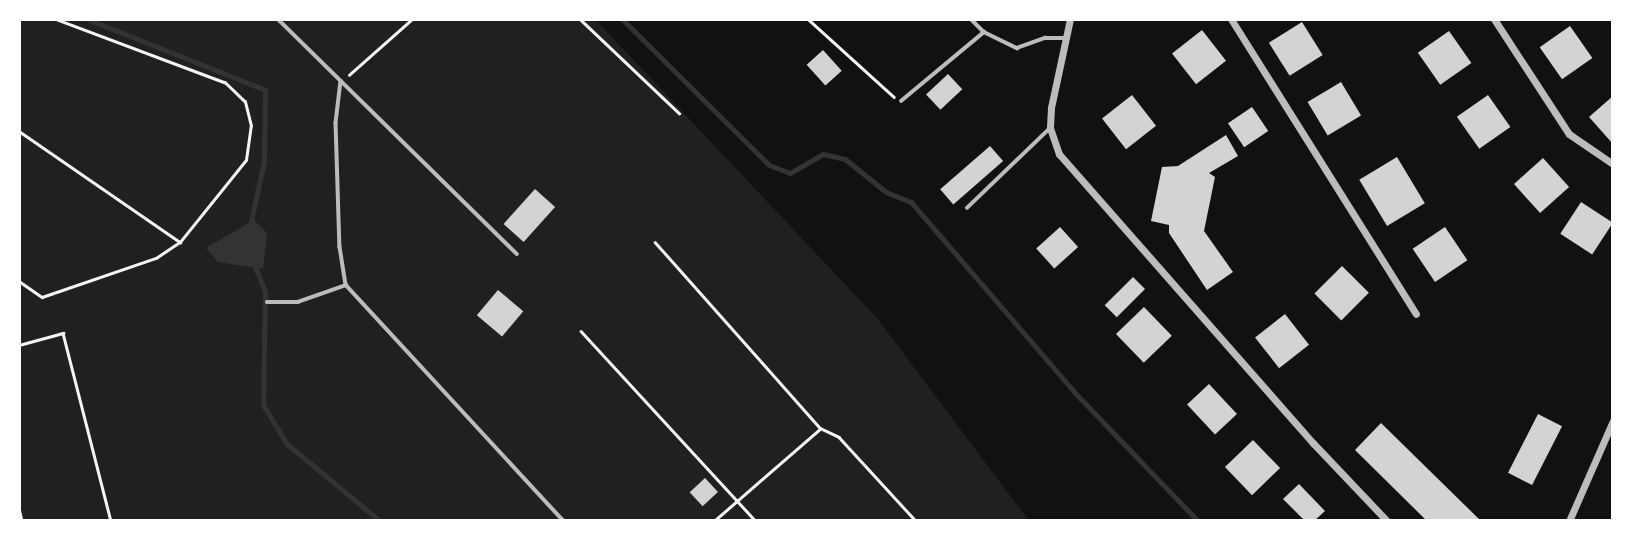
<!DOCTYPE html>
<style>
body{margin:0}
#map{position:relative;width:1632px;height:540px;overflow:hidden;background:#111;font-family:"DejaVu Sans",sans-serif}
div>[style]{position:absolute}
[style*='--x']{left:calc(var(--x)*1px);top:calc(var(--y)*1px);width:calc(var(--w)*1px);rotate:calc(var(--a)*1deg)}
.green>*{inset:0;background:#202020}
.water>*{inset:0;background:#333}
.stream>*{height:5px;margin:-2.5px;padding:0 2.5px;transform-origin:2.5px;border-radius:2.5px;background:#333}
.building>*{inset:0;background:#d3d3d3;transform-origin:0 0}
.path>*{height:2.5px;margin:-1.25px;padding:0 1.25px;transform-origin:1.25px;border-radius:1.25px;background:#f5f5f5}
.service>*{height:3.5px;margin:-1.75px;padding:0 1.75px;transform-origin:1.75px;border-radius:1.75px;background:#bcbcbc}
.minor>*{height:7px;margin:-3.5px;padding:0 3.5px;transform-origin:3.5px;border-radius:3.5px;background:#bcbcbc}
span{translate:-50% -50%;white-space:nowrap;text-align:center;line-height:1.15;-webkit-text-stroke:6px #fff;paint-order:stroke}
.frame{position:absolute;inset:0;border:21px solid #fff;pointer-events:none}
</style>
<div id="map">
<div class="green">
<div style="clip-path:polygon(19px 19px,595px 19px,877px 318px,1029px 521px,19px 521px)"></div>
</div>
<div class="water">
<div style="clip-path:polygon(254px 220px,267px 233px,263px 269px,218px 262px,206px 248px)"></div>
</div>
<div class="stream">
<div style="--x:87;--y:19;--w:192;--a:21.7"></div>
<div style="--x:265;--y:90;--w:71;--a:90.8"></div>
<div style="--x:264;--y:161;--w:66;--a:102.2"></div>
<div style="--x:622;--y:19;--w:207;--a:44.8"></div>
<div style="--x:769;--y:165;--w:22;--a:21"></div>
<div style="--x:790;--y:173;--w:38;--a:-30"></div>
<div style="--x:823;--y:154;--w:23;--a:13"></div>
<div style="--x:845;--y:159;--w:53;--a:38.8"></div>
<div style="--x:886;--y:192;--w:27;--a:22"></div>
<div style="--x:911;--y:202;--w:256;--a:49.3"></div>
<div style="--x:1078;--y:396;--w:173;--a:46.2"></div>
<div style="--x:253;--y:262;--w:32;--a:68"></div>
<div style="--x:265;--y:292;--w:113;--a:91"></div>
<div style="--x:263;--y:405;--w:46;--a:58.4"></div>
<div style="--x:287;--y:444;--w:121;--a:39.6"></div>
</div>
<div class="building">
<div style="left:1302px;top:22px;width:39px;height:39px;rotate:58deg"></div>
<div style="left:1570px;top:26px;width:39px;height:37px;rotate:55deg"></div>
<div style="left:1202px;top:30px;width:39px;height:38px;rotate:52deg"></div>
<div style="left:1449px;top:31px;width:39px;height:38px;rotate:55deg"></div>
<div style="left:823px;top:50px;width:28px;height:22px;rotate:48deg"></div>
<div style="left:948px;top:74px;width:21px;height:30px;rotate:47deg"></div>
<div style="left:1341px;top:82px;width:39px;height:39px;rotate:59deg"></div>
<div style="left:1132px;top:95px;width:39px;height:38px;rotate:52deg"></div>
<div style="left:1488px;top:95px;width:39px;height:38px;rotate:55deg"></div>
<div style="clip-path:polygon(1613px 96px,1613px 144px,1589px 117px)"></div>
<div style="left:1252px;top:107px;width:29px;height:29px;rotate:56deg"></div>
<div style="clip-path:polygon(1226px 135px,1238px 156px,1209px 173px,1215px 177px,1204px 231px,1233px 272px,1207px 290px,1169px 233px,1169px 225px,1151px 221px,1162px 167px,1178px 166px)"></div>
<div style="left:990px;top:146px;width:20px;height:66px;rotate:49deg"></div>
<div style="left:1397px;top:157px;width:54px;height:44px;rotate:59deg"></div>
<div style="left:1543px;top:158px;width:39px;height:39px;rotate:48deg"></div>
<div style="left:535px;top:189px;width:27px;height:47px;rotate:42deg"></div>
<div style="left:1581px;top:202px;width:38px;height:38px;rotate:33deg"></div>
<div style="left:1060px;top:227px;width:27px;height:32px;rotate:48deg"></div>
<div style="left:1445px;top:227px;width:40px;height:39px;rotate:56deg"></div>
<div style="left:1342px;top:266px;width:38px;height:39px;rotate:45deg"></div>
<div style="left:1133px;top:277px;width:17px;height:40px;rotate:45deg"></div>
<div style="left:498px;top:290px;width:33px;height:33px;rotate:40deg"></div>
<div style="left:1144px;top:307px;width:40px;height:39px;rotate:46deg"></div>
<div style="left:1285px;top:314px;width:39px;height:38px;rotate:52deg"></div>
<div style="left:1209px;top:384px;width:41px;height:30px;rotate:47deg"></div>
<div style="left:1538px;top:414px;width:27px;height:66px;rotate:27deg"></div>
<div style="clip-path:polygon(1381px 423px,1481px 521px,1427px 521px,1355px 450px)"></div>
<div style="left:1253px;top:440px;width:39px;height:39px;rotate:46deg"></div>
<div style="left:705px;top:478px;width:19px;height:21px;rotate:47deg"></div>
<div style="clip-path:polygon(1299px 484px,1325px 511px,1314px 521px,1305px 521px,1283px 499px)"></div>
</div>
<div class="path">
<div style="--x:580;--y:19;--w:137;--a:43.5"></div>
<div style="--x:808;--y:19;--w:116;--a:42.2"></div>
<div style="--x:349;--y:75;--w:84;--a:-41.6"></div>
<div style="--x:19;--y:131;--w:196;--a:34.6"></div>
<div style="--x:655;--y:242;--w:249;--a:48.4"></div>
<div style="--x:820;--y:428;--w:21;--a:25"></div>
<div style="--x:839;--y:437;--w:114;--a:47.5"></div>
<div style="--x:19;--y:281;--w:28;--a:35"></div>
<div style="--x:42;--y:297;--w:120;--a:-18.9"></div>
<div style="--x:156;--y:258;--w:29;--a:-34"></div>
<div style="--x:180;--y:242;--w:105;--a:-51.2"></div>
<div style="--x:246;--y:160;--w:34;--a:-82"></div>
<div style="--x:251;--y:126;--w:25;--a:-104"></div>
<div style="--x:245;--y:102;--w:28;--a:-136"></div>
<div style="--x:225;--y:83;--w:182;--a:-159.4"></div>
<div style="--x:581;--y:331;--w:258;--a:47.4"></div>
<div style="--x:19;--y:345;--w:46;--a:-15.3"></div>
<div style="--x:63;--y:333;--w:194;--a:75.7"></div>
<div style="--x:19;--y:508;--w:13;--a:77"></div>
<div style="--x:714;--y:521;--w:140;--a:-41"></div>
</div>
<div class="service">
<div style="--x:278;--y:19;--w:335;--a:44.5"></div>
<div style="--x:971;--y:19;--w:18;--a:45"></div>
<div style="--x:984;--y:32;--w:37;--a:26"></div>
<div style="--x:1017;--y:48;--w:30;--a:-20"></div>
<div style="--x:1045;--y:38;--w:18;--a:0"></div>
<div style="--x:341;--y:81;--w:42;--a:96.8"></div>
<div style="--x:336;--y:123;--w:124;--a:88.2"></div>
<div style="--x:340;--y:247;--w:38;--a:81"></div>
<div style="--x:346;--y:285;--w:321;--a:47.3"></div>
<div style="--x:901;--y:101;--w:108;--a:-39.7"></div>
<div style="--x:967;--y:208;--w:115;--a:-43.9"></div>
<div style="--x:267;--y:302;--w:31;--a:0"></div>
<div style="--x:298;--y:302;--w:51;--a:-19.5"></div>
</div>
<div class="minor">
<div style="--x:1070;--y:19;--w:91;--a:102.1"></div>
<div style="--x:1051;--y:108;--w:20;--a:93"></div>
<div style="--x:1050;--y:128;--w:28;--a:71"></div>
<div style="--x:1059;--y:154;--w:385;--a:48.7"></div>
<div style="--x:1313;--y:443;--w:108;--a:46.5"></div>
<div style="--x:1231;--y:19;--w:348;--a:57.9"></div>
<div style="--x:1494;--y:19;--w:137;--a:56.9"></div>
<div style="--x:1569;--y:134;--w:53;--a:34.3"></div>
<div style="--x:1569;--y:521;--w:109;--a:-66.3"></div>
</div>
<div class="frame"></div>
</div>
